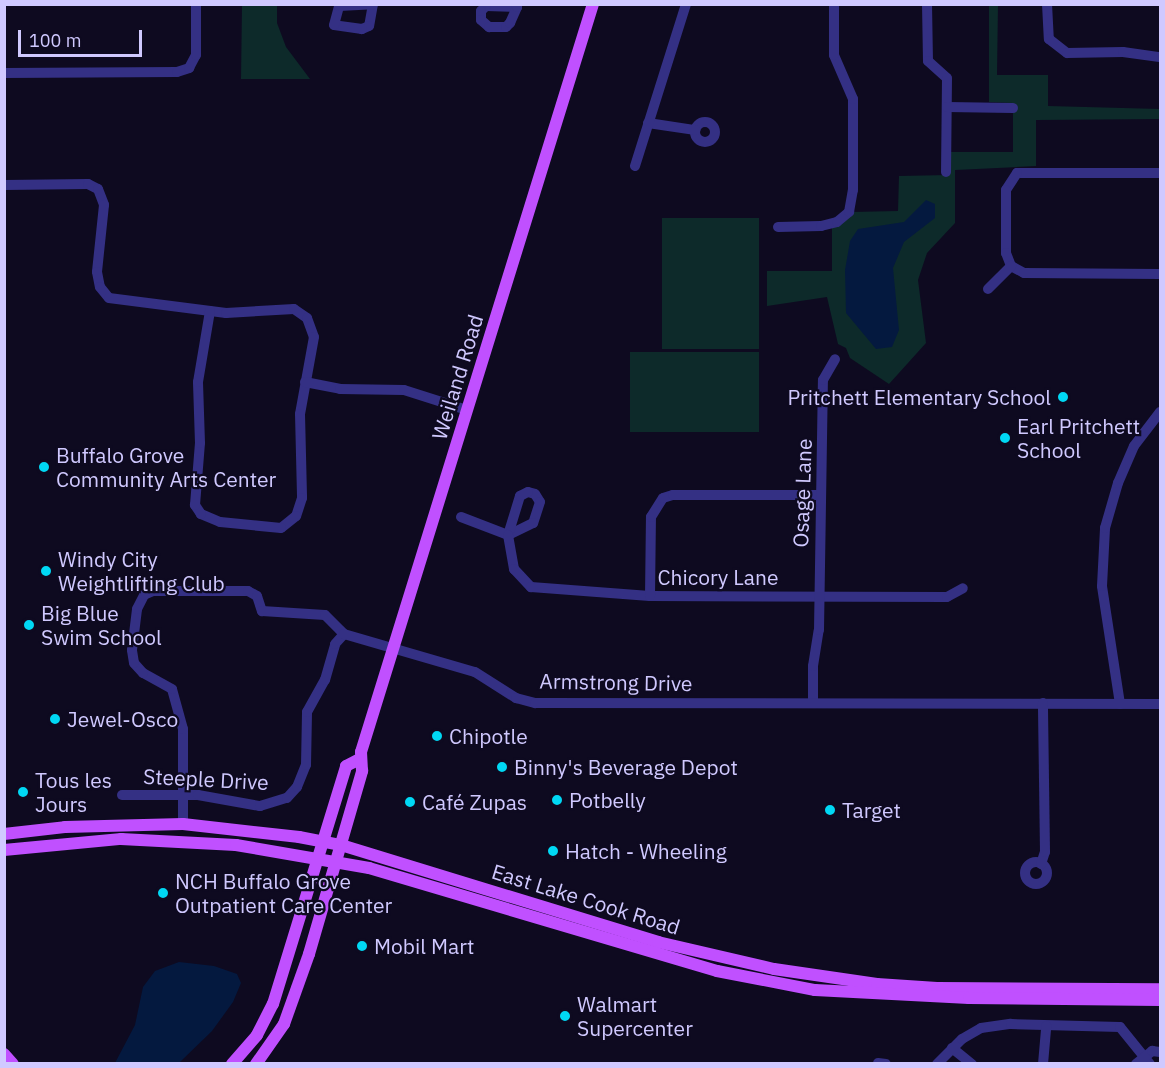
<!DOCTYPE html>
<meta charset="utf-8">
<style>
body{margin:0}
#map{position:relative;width:1165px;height:1068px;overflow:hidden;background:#0e0a20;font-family:"IBM Plex Sans",sans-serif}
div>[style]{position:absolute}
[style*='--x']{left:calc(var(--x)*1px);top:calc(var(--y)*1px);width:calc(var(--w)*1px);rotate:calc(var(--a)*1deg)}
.green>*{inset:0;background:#0d2a2a;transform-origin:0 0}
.water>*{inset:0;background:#04193f}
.minor>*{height:10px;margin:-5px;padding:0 5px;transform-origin:5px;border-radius:5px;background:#343084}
.minor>.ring{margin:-5px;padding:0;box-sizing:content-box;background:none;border:10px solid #343084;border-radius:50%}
.major>*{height:12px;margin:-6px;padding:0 6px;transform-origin:6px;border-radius:6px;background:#c050ff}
.dots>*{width:16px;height:16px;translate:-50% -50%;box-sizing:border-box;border:3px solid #0e0a20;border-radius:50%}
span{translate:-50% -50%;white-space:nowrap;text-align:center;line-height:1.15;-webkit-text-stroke:4.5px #0e0a20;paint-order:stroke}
.street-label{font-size:21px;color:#d0c9ff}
.poi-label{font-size:21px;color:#d0c9ff}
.right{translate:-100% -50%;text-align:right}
.left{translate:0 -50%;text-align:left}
.frame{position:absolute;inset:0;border:6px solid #d0c9ff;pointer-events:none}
.scale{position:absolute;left:18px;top:30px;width:124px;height:27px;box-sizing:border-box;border:3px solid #d0c9ff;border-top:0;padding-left:8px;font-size:18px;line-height:21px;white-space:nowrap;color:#d0c9ff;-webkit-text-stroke:4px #0e0a20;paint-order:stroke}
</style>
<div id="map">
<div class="green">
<div style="clip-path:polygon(242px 5px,277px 5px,277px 23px,286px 47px,310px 79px,241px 79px)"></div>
<div style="clip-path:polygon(989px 5px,998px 5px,997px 75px,1048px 75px,1048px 106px,1160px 109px,1160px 119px,1036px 120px,1036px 166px,955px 170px,955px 223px,927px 253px,918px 280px,926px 343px,889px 384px,850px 358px,846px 348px,838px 344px,827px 297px,767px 306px,767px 271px,832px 271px,832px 228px,852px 212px,898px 211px,899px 176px,949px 175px,949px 152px,1013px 152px,1013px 103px,989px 102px)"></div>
<div style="left:662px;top:218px;width:97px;height:131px"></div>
<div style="left:630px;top:352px;width:129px;height:80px"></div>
</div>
<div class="water">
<div style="clip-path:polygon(926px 200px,935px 204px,935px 218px,904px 242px,893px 268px,899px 330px,892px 347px,876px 349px,846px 313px,845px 270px,850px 241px,858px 229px,904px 222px)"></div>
<div style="clip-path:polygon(179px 962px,214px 966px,237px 974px,241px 983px,233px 1002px,212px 1031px,179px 1063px,115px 1063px,135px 1025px,143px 987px,155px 971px)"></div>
</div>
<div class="minor">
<div style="--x:373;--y:4;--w:22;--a:100"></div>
<div style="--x:369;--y:26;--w:8;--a:157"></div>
<div style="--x:362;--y:29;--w:28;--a:-172"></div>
<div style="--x:334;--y:25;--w:20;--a:-75"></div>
<div style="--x:339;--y:6;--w:34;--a:-3"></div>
<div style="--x:927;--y:4;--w:57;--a:89"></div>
<div style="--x:928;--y:61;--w:25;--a:42"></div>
<div style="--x:947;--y:78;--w:94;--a:90.6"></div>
<div style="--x:1047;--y:4;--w:35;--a:87"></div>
<div style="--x:1049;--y:39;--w:23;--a:38"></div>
<div style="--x:1067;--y:53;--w:56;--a:-1"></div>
<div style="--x:1123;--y:52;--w:37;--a:8"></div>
<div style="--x:517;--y:7;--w:31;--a:-178"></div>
<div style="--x:486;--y:6;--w:7;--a:135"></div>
<div style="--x:481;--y:11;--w:9;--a:90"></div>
<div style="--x:481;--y:20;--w:11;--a:41"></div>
<div style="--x:489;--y:27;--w:17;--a:0"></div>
<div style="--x:506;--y:27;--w:6;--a:-45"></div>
<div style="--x:510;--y:23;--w:17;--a:-66"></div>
<div style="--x:517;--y:7;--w:3;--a:-90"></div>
<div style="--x:4;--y:73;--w:173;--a:-0.3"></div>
<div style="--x:177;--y:72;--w:13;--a:-18"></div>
<div style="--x:189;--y:68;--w:15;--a:-62"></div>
<div style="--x:196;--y:55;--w:51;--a:-90"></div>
<div style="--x:947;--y:107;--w:66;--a:0.9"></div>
<div class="ring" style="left:695px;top:122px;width:10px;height:10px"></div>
<div style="--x:648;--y:123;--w:48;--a:8.5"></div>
<div style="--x:635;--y:166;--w:170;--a:-72.5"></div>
<div style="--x:1160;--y:173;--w:143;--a:180"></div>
<div style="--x:1017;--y:173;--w:20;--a:123"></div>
<div style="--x:1006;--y:190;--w:63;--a:90"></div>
<div style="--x:1006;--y:253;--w:14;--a:69"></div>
<div style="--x:1011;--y:266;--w:15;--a:28"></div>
<div style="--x:1024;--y:273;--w:136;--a:0.4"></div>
<div style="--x:4;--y:185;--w:84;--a:-0.7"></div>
<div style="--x:88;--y:184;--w:11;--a:27"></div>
<div style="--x:98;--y:189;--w:17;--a:69"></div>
<div style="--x:104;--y:205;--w:67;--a:96"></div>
<div style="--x:97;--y:272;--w:15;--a:79"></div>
<div style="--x:100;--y:287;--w:14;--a:51"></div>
<div style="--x:109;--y:298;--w:118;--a:7.3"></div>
<div style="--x:226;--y:313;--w:68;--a:-3.4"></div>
<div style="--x:294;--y:309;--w:16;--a:35"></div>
<div style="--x:307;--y:318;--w:20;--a:70"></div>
<div style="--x:314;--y:337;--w:78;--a:100.3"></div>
<div style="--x:300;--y:414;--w:84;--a:88.6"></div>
<div style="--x:302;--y:498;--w:19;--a:108"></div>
<div style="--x:296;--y:516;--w:19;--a:141"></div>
<div style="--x:281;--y:528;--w:61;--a:-174.4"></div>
<div style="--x:220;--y:522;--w:21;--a:-157"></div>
<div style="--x:201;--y:514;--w:11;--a:-124"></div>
<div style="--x:195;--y:505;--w:62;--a:-85.4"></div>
<div style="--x:200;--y:443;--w:61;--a:-91.9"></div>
<div style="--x:198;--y:382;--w:72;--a:-80.4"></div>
<div style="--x:778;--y:227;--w:43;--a:-1.3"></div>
<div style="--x:821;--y:226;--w:16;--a:-14"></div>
<div style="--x:837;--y:222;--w:16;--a:-40"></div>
<div style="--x:849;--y:212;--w:22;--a:-80"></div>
<div style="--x:853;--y:190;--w:91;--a:-90"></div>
<div style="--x:853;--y:99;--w:48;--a:-113.4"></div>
<div style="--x:834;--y:55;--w:51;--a:-90"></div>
<div style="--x:988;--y:289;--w:33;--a:-45"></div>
<div style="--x:305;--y:382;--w:36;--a:11"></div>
<div style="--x:340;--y:389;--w:64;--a:0.9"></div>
<div style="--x:404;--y:390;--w:66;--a:17.6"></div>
<div style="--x:528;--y:492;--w:7;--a:16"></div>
<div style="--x:535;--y:494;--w:9;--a:58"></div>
<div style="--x:540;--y:502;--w:22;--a:108"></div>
<div style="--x:533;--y:523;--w:28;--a:154"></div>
<div style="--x:508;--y:535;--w:41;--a:-72.9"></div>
<div style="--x:520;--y:496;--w:9;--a:-27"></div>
<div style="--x:461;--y:517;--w:50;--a:21"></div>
<div style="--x:508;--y:535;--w:35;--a:80"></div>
<div style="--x:514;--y:569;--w:25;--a:47"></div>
<div style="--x:531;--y:587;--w:119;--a:4.3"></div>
<div style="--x:650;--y:596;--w:297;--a:0.2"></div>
<div style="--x:947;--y:597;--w:18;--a:-29"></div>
<div style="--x:650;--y:596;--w:79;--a:-89.3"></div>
<div style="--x:651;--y:517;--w:22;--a:-58"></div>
<div style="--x:663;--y:498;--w:10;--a:-17"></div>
<div style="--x:673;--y:495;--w:147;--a:0"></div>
<div style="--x:813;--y:703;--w:37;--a:-90"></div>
<div style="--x:813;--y:666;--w:36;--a:-81"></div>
<div style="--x:819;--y:630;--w:250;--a:-89.1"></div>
<div style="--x:823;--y:380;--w:24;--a:-60"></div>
<div style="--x:1120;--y:704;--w:119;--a:-98.7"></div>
<div style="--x:1102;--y:586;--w:58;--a:-87"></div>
<div style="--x:1105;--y:528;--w:47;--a:-73.9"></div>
<div style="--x:1118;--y:483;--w:40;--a:-66.6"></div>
<div style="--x:1134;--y:446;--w:43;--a:-52.6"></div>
<div style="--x:122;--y:795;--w:76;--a:0"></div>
<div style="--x:198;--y:795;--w:63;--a:10.1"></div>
<div style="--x:260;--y:806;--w:28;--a:-17"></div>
<div style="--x:287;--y:798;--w:15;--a:-48"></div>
<div style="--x:297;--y:787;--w:24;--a:-68"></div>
<div style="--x:306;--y:765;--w:53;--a:-88.9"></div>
<div style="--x:307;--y:712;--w:37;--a:-61"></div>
<div style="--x:325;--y:680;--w:37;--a:-74"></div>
<div style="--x:335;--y:644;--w:13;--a:-48"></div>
<div style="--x:183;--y:824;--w:95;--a:-90"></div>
<div style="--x:183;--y:729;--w:41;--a:-105.4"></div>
<div style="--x:172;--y:689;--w:33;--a:-151"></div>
<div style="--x:143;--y:673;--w:13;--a:-132"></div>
<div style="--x:134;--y:663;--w:13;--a:-99"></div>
<div style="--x:132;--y:650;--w:41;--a:-83"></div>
<div style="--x:137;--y:609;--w:16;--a:-63"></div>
<div style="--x:144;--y:595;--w:10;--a:-24"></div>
<div style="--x:153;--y:591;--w:95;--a:0"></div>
<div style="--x:248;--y:591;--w:10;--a:29"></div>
<div style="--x:257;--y:596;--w:16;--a:72"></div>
<div style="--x:262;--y:611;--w:63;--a:3.6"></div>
<div style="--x:325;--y:615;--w:27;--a:45"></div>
<div style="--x:344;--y:634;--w:136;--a:16.2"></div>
<div style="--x:475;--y:672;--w:49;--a:32.4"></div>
<div style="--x:516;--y:698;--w:20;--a:15"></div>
<div style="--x:535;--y:703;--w:625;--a:0.09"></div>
<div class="ring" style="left:1025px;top:862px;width:12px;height:12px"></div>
<div style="--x:1041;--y:864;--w:13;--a:-72"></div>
<div style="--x:1045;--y:852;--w:149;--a:-90.8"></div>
<div style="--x:952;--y:1048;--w:26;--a:39"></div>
<div style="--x:878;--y:1063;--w:8;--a:7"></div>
<div style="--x:937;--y:1064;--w:35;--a:-45"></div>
<div style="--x:962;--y:1039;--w:22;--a:-30"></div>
<div style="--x:981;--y:1028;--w:30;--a:-8"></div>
<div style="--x:1011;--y:1024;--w:109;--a:1.6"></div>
<div style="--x:1120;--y:1027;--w:48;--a:51"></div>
<div style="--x:1043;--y:1064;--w:38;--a:-85"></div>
<div style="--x:1136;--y:1064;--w:21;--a:-39"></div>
<div style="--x:1152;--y:1051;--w:8;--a:7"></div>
</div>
<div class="major">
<div style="--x:4;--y:834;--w:61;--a:-6.5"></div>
<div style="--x:65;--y:827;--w:118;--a:-1.5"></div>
<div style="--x:183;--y:824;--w:117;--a:6.4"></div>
<div style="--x:299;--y:837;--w:43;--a:10.8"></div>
<div style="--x:341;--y:845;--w:332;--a:17"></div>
<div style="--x:658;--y:942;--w:119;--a:13.1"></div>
<div style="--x:774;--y:969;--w:104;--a:8.3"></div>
<div style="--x:877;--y:984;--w:60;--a:3.8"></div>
<div style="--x:937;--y:988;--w:223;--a:0.3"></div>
<div style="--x:4;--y:850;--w:118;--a:-5.4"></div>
<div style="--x:121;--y:839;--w:115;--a:3"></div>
<div style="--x:236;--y:845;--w:135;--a:9.8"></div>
<div style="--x:369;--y:868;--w:363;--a:16.5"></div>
<div style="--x:717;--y:971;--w:100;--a:11"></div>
<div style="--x:815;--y:990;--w:154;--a:3"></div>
<div style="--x:969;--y:998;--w:191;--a:0.6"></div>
<div style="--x:4;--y:1054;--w:13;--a:48"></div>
<div style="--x:232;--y:1064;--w:38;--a:-49"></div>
<div style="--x:257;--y:1035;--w:35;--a:-63"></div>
<div style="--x:273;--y:1004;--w:249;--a:-72.9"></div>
<div style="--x:346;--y:766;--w:13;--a:-27"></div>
<div style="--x:256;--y:1064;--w:49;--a:-55"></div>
<div style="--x:284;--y:1024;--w:74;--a:-70.3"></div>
<div style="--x:309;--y:954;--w:191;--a:-73.8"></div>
<div style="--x:362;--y:771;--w:19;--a:-93"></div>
<div style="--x:361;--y:752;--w:783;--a:-72.77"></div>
</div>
<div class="dots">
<div style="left:1063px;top:397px;background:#00d8f4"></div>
<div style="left:1005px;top:438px;background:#00d8f4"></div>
<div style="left:44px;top:467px;background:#00d8f4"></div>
<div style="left:46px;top:571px;background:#00d8f4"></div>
<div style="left:29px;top:625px;background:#00d8f4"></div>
<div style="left:55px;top:719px;background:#00d8f4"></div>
<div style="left:437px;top:736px;background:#00d8f4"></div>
<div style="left:502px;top:767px;background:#00d8f4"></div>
<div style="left:23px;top:792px;background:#00d8f4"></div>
<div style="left:557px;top:800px;background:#00d8f4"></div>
<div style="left:410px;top:802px;background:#00d8f4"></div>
<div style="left:830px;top:810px;background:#00d8f4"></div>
<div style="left:553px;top:851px;background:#00d8f4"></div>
<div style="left:163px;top:893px;background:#00d8f4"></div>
<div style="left:362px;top:946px;background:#00d8f4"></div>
<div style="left:565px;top:1016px;background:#00d8f4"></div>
</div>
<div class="street-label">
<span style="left:457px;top:377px;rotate:-73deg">Weiland Road</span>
<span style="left:802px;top:493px;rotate:-88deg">Osage Lane</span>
<span style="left:718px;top:577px">Chicory Lane</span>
<span style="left:616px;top:682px;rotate:1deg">Armstrong Drive</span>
<span style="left:206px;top:779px;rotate:3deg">Steeple Drive</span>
<span style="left:586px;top:899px;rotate:17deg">East Lake Cook Road</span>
</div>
<div class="poi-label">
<span class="right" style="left:1051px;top:397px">Pritchett Elementary School</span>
<span class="left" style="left:1017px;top:438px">Earl Pritchett<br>School</span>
<span class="left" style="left:56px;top:467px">Buffalo Grove<br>Community Arts Center</span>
<span class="left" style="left:58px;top:571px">Windy City<br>Weightlifting Club</span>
<span class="left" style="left:41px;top:625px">Big Blue<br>Swim School</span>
<span class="left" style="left:67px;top:719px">Jewel-Osco</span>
<span class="left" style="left:449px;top:736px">Chipotle</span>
<span class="left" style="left:514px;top:767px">Binny's Beverage Depot</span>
<span class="left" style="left:35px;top:792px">Tous les<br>Jours</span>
<span class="left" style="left:569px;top:800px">Potbelly</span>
<span class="left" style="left:422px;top:802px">Café Zupas</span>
<span class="left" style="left:842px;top:810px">Target</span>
<span class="left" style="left:565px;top:851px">Hatch - Wheeling</span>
<span class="left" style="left:175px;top:893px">NCH Buffalo Grove<br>Outpatient Care Center</span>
<span class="left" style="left:374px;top:946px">Mobil Mart</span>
<span class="left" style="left:577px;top:1016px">Walmart<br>Supercenter</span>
</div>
<div class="frame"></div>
<div class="scale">100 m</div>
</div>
